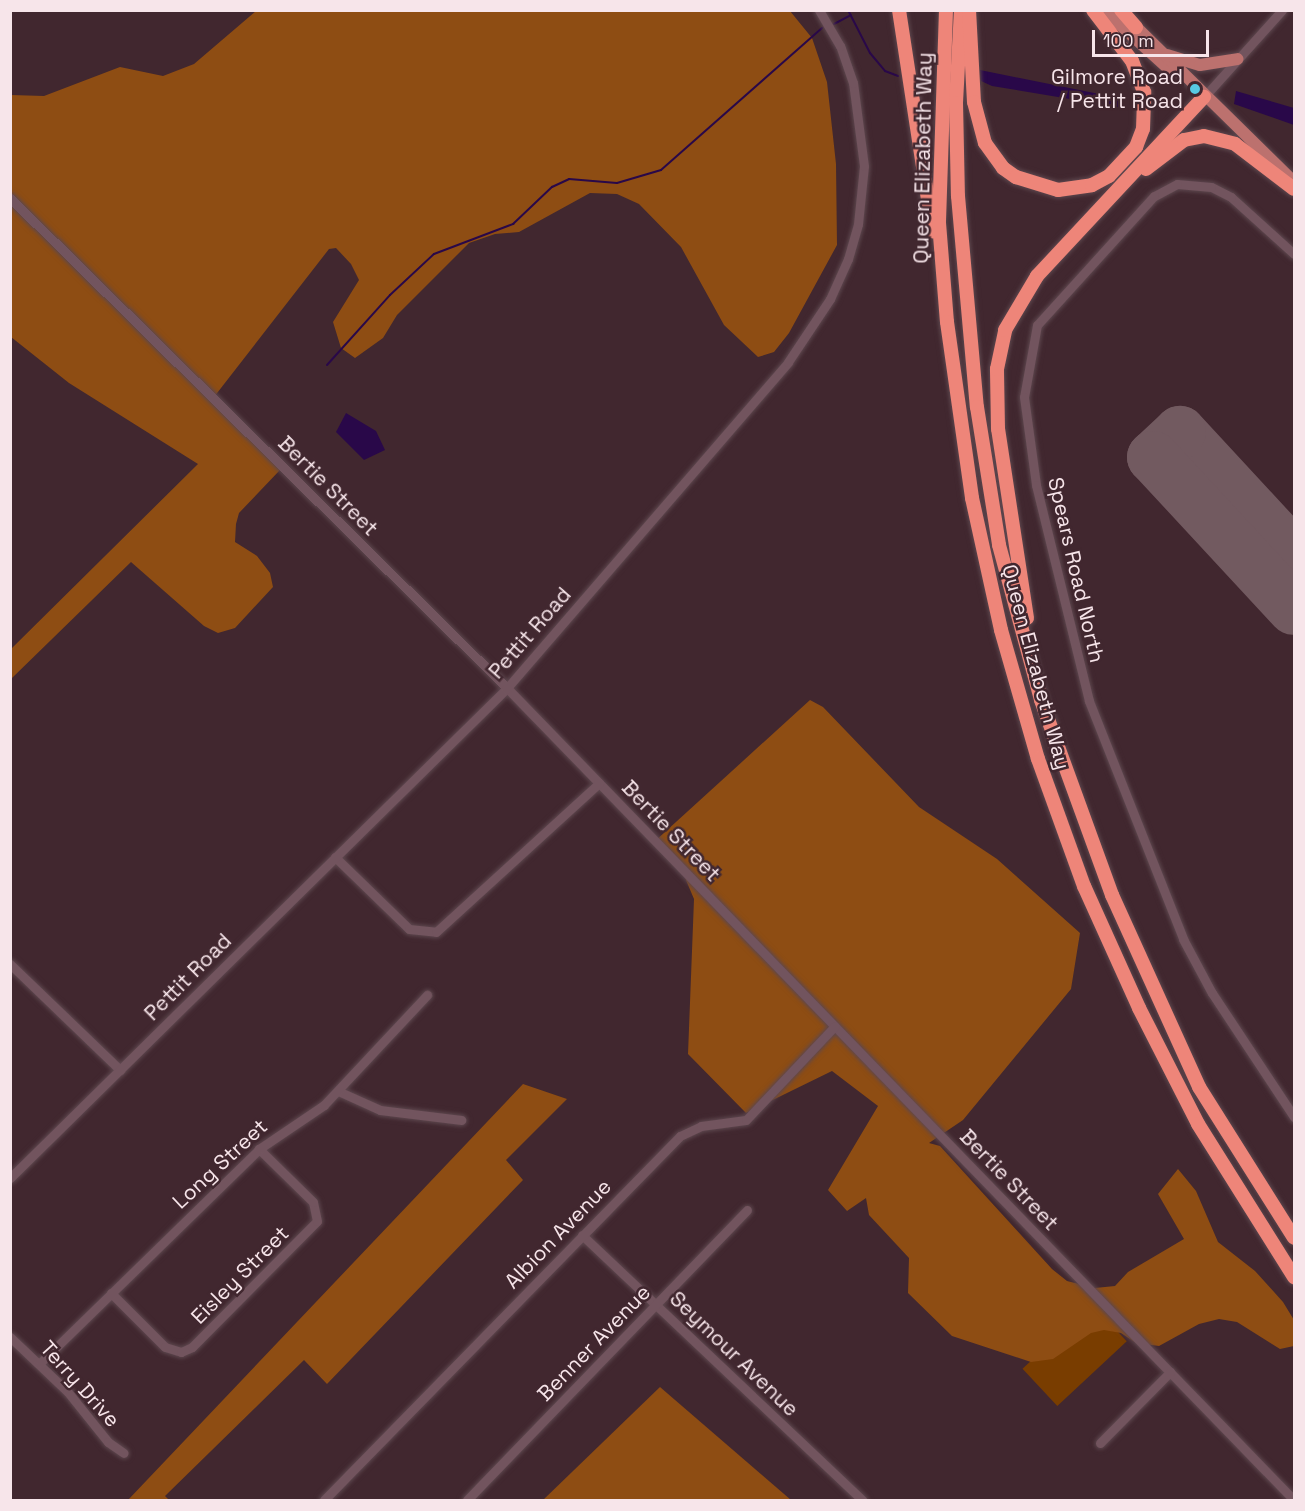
<!DOCTYPE html>
<style>
body{margin:0}
#map{position:relative;width:1305px;height:1511px;overflow:hidden;background:#41272f;font-family:"Space Grotesk",sans-serif}
div>[style]{position:absolute}
[style*='--x']{left:calc(var(--x)*1px);top:calc(var(--y)*1px);width:calc(var(--w)*1px);rotate:calc(var(--a)*1deg)}
.green>*{inset:0;background:#793d00;transform-origin:0 0}
.forest>*{inset:0;background:#8e4d13}
.water>*{inset:0;background:#290849}
.stream>*{height:2px;margin:-1px;padding:0 1px;transform-origin:1px;border-radius:1px;background:#290849}
.runway>*{height:52px;margin:-26px;padding:0 26px;transform-origin:26px;border-radius:26px;background:#725a60}
.roads{filter:drop-shadow(0 0 2px #5d474e) drop-shadow(0 0 2px #5d474e)}
.minor>*{height:9px;margin:-4.5px;padding:0 4.5px;transform-origin:4.5px;border-radius:4.5px;background:#72545e}
.major>*{height:12px;margin:-6px;padding:0 6px;transform-origin:6px;border-radius:6px;background:#bc716e}
.highway>*{height:14px;margin:-7px;padding:0 7px;transform-origin:7px;border-radius:7px;background:#ee8579}
.dots>*{width:16px;height:16px;translate:-50% -50%;box-sizing:border-box;border:3px solid #41272f;border-radius:50%}
span{translate:-50% -50%;white-space:nowrap;text-align:center;line-height:1.15;-webkit-text-stroke:5px #41272f;paint-order:stroke}
.poi-label{font-size:21px;color:#f7e5ea}
.right{translate:-100% -50%;text-align:right}
.street-label{font-size:21px;color:#f7e5ea}
.frame{position:absolute;inset:0;border:12px solid #f7e5ea;pointer-events:none}
.scale{position:absolute;left:1092px;top:30px;width:117px;height:27px;box-sizing:border-box;border:3px solid #f7e5ea;border-top:0;padding-left:8px;font-size:18px;line-height:21px;white-space:nowrap;color:#f7e5ea;-webkit-text-stroke:4px #41272f;paint-order:stroke}
</style>
<div id="map">
<div class="green">
<div style="left:1092px;top:1304px;width:51px;height:95px;rotate:47deg"></div>
</div>
<div class="forest">
<div style="clip-path:polygon(256px 11px,790px 11px,812px 38px,827px 82px,836px 164px,837px 245px,789px 333px,774px 352px,758px 357px,724px 325px,681px 247px,639px 204px,617px 194px,590px 193px,519px 232px,495px 234px,469px 243px,397px 315px,383px 338px,355px 358px,341px 348px,333px 322px,359px 280px,351px 264px,336px 248px,329px 249px,214px 397px,280px 470px,239px 513px,236px 524px,235px 542px,257px 556px,270px 573px,273px 587px,235px 628px,218px 633px,204px 626px,131px 562px,11px 679px,11px 649px,198px 464px,69px 383px,11px 337px,11px 95px,44px 96px,120px 67px,163px 76px,194px 64px)"></div>
<div style="clip-path:polygon(810px 700px,823px 707px,919px 807px,997px 859px,1080px 933px,1071px 989px,963px 1120px,929px 1143px,940px 1146px,1052px 1269px,1067px 1281px,1095px 1288px,1115px 1286px,1128px 1272px,1184px 1239px,1158px 1194px,1178px 1169px,1196px 1191px,1218px 1242px,1255px 1271px,1283px 1302px,1294px 1320px,1294px 1346px,1280px 1349px,1237px 1322px,1219px 1319px,1199px 1324px,1159px 1346px,1136px 1343px,1121px 1333px,1104px 1330px,1091px 1333px,1053px 1359px,1031px 1362px,952px 1336px,908px 1293px,909px 1258px,869px 1215px,866px 1198px,847px 1211px,828px 1190px,878px 1106px,832px 1071px,746px 1113px,688px 1054px,694px 899px,683px 873px,654px 842px)"></div>
<div style="clip-path:polygon(523px 1084px,567px 1099px,506px 1160px,523px 1180px,327px 1384px,304px 1360px,165px 1496px,169px 1500px,128px 1500px)"></div>
<div style="clip-path:polygon(660px 1387px,791px 1500px,543px 1500px)"></div>
</div>
<div class="water">
<div style="clip-path:polygon(980px 70px,1124px 99px,1124px 108px,992px 86px,981px 81px)"></div>
<div style="clip-path:polygon(1236px 91px,1294px 108px,1294px 125px,1234px 104px)"></div>
<div style="clip-path:polygon(346px 413px,376px 431px,385px 450px,364px 460px,336px 432px)"></div>
</div>
<div class="stream">
<div style="--x:848;--y:10;--w:48;--a:62.9"></div>
<div style="--x:870;--y:53;--w:23;--a:50"></div>
<div style="--x:885;--y:71;--w:14;--a:21"></div>
<div style="--x:834;--y:24;--w:19;--a:-28"></div>
<div style="--x:327;--y:365;--w:94;--a:-48"></div>
<div style="--x:390;--y:295;--w:60;--a:-43"></div>
<div style="--x:434;--y:254;--w:85;--a:-20.8"></div>
<div style="--x:513;--y:224;--w:54;--a:-43.5"></div>
<div style="--x:552;--y:187;--w:19;--a:-25"></div>
<div style="--x:569;--y:179;--w:48;--a:4.8"></div>
<div style="--x:617;--y:183;--w:46;--a:-16.5"></div>
<div style="--x:661;--y:170;--w:215;--a:-41.4"></div>
</div>
<div class="runway">
<div style="--x:1294;--y:555;--w:168;--a:-132.8"></div>
<div style="--x:1180;--y:432;--w:37;--a:137"></div>
<div style="--x:1153;--y:457;--w:207;--a:47.2"></div>
</div>
<div class="roads">
<div class="minor">
<div style="--x:1204;--y:97;--w:117;--a:-48.1"></div>
<div style="--x:10;--y:198;--w:698;--a:44.59"></div>
<div style="--x:507;--y:688;--w:1131;--a:45.9"></div>
<div style="--x:1294;--y:254;--w:85;--a:-137.9"></div>
<div style="--x:1231;--y:197;--w:22;--a:-153"></div>
<div style="--x:1211;--y:187;--w:34;--a:-175"></div>
<div style="--x:1177;--y:184;--w:26;--a:152"></div>
<div style="--x:1154;--y:196;--w:174;--a:132.2"></div>
<div style="--x:1037;--y:325;--w:73;--a:100.2"></div>
<div style="--x:1024;--y:397;--w:89;--a:82.2"></div>
<div style="--x:1036;--y:485;--w:222;--a:76.2"></div>
<div style="--x:1089;--y:701;--w:256;--a:68.4"></div>
<div style="--x:1183;--y:939;--w:61;--a:61.8"></div>
<div style="--x:1212;--y:993;--w:149;--a:56.5"></div>
<div style="--x:335;--y:857;--w:103;--a:44.2"></div>
<div style="--x:409;--y:929;--w:27;--a:6"></div>
<div style="--x:436;--y:932;--w:221;--a:-42.4"></div>
<div style="--x:10;--y:964;--w:153;--a:43.9"></div>
<div style="--x:338;--y:1091;--w:46;--a:24.3"></div>
<div style="--x:380;--y:1110;--w:82;--a:7"></div>
<div style="--x:10;--y:1178;--w:698;--a:-44.59"></div>
<div style="--x:507;--y:688;--w:430;--a:-49.2"></div>
<div style="--x:788;--y:362;--w:76;--a:-56.3"></div>
<div style="--x:830;--y:299;--w:44;--a:-65.8"></div>
<div style="--x:848;--y:259;--w:36;--a:-74"></div>
<div style="--x:858;--y:224;--w:58;--a:-84.1"></div>
<div style="--x:864;--y:166;--w:84;--a:-97.5"></div>
<div style="--x:853;--y:83;--w:39;--a:-109"></div>
<div style="--x:840;--y:46;--w:42;--a:-120.3"></div>
<div style="--x:582;--y:1235;--w:386;--a:43.4"></div>
<div style="--x:111;--y:1293;--w:76;--a:45"></div>
<div style="--x:165;--y:1347;--w:17;--a:17"></div>
<div style="--x:181;--y:1352;--w:12;--a:-24"></div>
<div style="--x:192;--y:1347;--w:177;--a:-45.2"></div>
<div style="--x:317;--y:1221;--w:19;--a:-102"></div>
<div style="--x:313;--y:1202;--w:76;--a:-135.5"></div>
<div style="--x:10;--y:1337;--w:79;--a:43.5"></div>
<div style="--x:67;--y:1391;--w:65;--a:51.2"></div>
<div style="--x:108;--y:1442;--w:19;--a:35"></div>
<div style="--x:40;--y:1363;--w:306;--a:-44.3"></div>
<div style="--x:259;--y:1149;--w:78;--a:-34.1"></div>
<div style="--x:324;--y:1105;--w:151;--a:-46.9"></div>
<div style="--x:1100;--y:1443;--w:100;--a:-45.4"></div>
<div style="--x:324;--y:1500;--w:509;--a:-45.64"></div>
<div style="--x:680;--y:1136;--w:23;--a:-25"></div>
<div style="--x:701;--y:1126;--w:45;--a:-7.6"></div>
<div style="--x:746;--y:1120;--w:129;--a:-46.6"></div>
<div style="--x:467;--y:1500;--w:403;--a:-46"></div>
</div>
<div class="major">
<div style="--x:1104;--y:10;--w:89;--a:42.3"></div>
<div style="--x:1131;--y:22;--w:228;--a:44.5"></div>
<div style="--x:1167;--y:55;--w:34;--a:17"></div>
<div style="--x:1200;--y:65;--w:38;--a:-9"></div>
</div>
<div class="highway">
<div style="--x:899;--y:10;--w:224;--a:81.3"></div>
<div style="--x:946;--y:10;--w:213;--a:91.9"></div>
<div style="--x:939;--y:223;--w:99;--a:85.4"></div>
<div style="--x:947;--y:322;--w:178;--a:81.9"></div>
<div style="--x:972;--y:498;--w:135;--a:77.6"></div>
<div style="--x:1001;--y:630;--w:134;--a:74"></div>
<div style="--x:1038;--y:759;--w:135;--a:70.1"></div>
<div style="--x:1084;--y:886;--w:134;--a:65.7"></div>
<div style="--x:1139;--y:1008;--w:130;--a:63"></div>
<div style="--x:1198;--y:1124;--w:181;--a:57.9"></div>
<div style="--x:961;--y:10;--w:93;--a:93.1"></div>
<div style="--x:956;--y:103;--w:93;--a:88.8"></div>
<div style="--x:958;--y:196;--w:212;--a:84.9"></div>
<div style="--x:977;--y:407;--w:140;--a:80.9"></div>
<div style="--x:999;--y:545;--w:161;--a:74.8"></div>
<div style="--x:1041;--y:700;--w:208;--a:70"></div>
<div style="--x:1112;--y:895;--w:211;--a:65.6"></div>
<div style="--x:1199;--y:1087;--w:178;--a:57.8"></div>
<div style="--x:969;--y:10;--w:92;--a:86.9"></div>
<div style="--x:974;--y:102;--w:42;--a:75"></div>
<div style="--x:985;--y:143;--w:31;--a:54"></div>
<div style="--x:1003;--y:168;--w:16;--a:35"></div>
<div style="--x:1016;--y:177;--w:44;--a:17.2"></div>
<div style="--x:1058;--y:190;--w:34;--a:-8"></div>
<div style="--x:1092;--y:185;--w:19;--a:-28"></div>
<div style="--x:1109;--y:176;--w:40;--a:-47"></div>
<div style="--x:1136;--y:147;--w:19;--a:-69"></div>
<div style="--x:1143;--y:129;--w:37;--a:-88"></div>
<div style="--x:1144;--y:92;--w:33;--a:-111"></div>
<div style="--x:1132;--y:61;--w:64;--a:-127.4"></div>
<div style="--x:1121;--y:10;--w:23;--a:49"></div>
<div style="--x:1146;--y:169;--w:48;--a:-37.3"></div>
<div style="--x:1184;--y:140;--w:20;--a:-11"></div>
<div style="--x:1204;--y:136;--w:32;--a:14"></div>
<div style="--x:1235;--y:144;--w:74;--a:37.3"></div>
<div style="--x:1027;--y:618;--w:191;--a:-98.7"></div>
<div style="--x:998;--y:429;--w:60;--a:-91"></div>
<div style="--x:997;--y:369;--w:40;--a:-78"></div>
<div style="--x:1005;--y:330;--w:63;--a:-59.3"></div>
<div style="--x:1037;--y:276;--w:245;--a:-47"></div>
</div>
</div>
<div class="dots">
<div style="left:1195px;top:89px;background:#57c9e2"></div>
</div>
<div class="poi-label">
<span class="right" style="left:1183px;top:89px">Gilmore Road<br>/ Pettit Road</span>
</div>
<div class="street-label">
<span style="left:923px;top:158px;rotate:-89deg">Queen Elizabeth Way</span>
<span style="left:328px;top:486px;rotate:45deg">Bertie Street</span>
<span style="left:1076px;top:570px;rotate:77deg">Spears Road North</span>
<span style="left:530px;top:633px;rotate:-49deg">Pettit Road</span>
<span style="left:1036px;top:667px;rotate:75deg">Queen Elizabeth Way</span>
<span style="left:671px;top:831px;rotate:46deg">Bertie Street</span>
<span style="left:188px;top:977px;rotate:-45deg">Pettit Road</span>
<span style="left:220px;top:1164px;rotate:-43deg">Long Street</span>
<span style="left:1009px;top:1180px;rotate:46deg">Bertie Street</span>
<span style="left:558px;top:1234px;rotate:-46deg">Albion Avenue</span>
<span style="left:240px;top:1275px;rotate:-45deg">Eisley Street</span>
<span style="left:594px;top:1343px;rotate:-46deg">Benner Avenue</span>
<span style="left:734px;top:1354px;rotate:44deg">Seymour Avenue</span>
<span style="left:80px;top:1384px;rotate:48deg">Terry Drive</span>
</div>
<div class="frame"></div>
<div class="scale">100 m</div>
</div>
